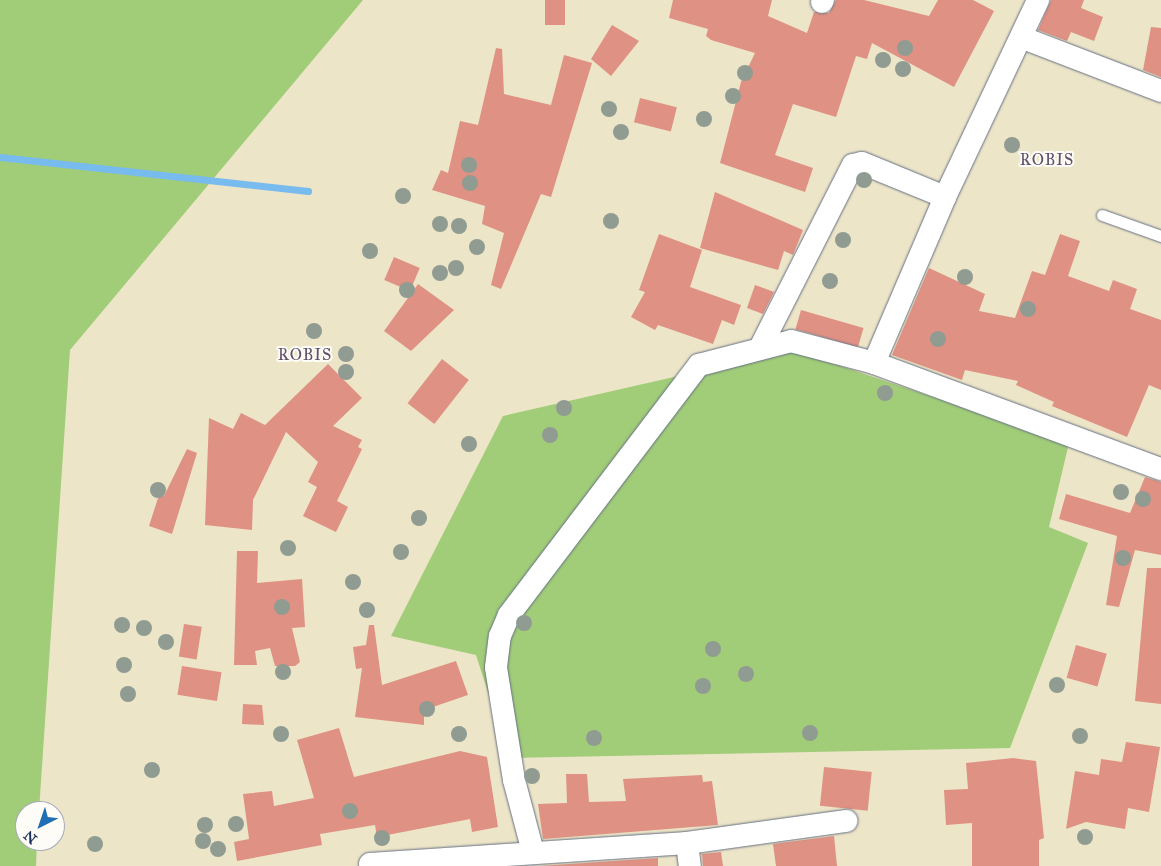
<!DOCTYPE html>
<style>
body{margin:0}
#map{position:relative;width:1161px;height:866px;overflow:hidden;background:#ede5c8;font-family:"IM FELL Great Primer",serif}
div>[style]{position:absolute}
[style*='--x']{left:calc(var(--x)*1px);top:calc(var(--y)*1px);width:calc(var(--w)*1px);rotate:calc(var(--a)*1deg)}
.green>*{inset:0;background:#a1cc78}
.stream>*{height:7px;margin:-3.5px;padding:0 3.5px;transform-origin:3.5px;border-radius:3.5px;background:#78bbee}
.building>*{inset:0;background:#df9183;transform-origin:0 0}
.roads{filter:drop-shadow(0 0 1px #646f83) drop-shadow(0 0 1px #646f83)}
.lane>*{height:11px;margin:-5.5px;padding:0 5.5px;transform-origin:5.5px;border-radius:5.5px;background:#fff}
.street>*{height:22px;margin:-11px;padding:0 11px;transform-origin:11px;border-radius:11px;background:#fff}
.trees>*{width:16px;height:16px;margin:-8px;border-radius:50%;background:#909b92}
span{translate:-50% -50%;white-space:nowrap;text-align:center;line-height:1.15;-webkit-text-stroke:4px #fdfcf7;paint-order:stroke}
.neighbourhood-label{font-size:16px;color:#60516b;letter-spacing:1px}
.north{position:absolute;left:15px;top:801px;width:50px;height:50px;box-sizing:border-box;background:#fdfcf7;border:1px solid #a3aaba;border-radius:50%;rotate:221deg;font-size:14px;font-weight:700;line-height:20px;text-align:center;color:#1b2f5e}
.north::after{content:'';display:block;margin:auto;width:18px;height:22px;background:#1f6fb2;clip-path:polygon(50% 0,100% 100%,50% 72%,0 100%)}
</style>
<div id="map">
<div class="green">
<div style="clip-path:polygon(0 0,363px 0,70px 350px,39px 811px,25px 811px,25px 841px,37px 841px,36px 866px,0 866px)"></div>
<div style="clip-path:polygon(793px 350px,1069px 443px,1049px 527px,1088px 543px,1010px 748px,509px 758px,476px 655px,391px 636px,503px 416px)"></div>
</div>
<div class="stream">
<div style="--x:0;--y:157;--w:310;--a:6.3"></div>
</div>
<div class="building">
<div style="left:545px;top:0;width:20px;height:25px"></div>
<div style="clip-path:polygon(673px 0,772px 0,768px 16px,807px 33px,814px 12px,829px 13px,836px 0,864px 0,929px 16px,938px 0,973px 0,994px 11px,954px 87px,872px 43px,867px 59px,856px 56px,836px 117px,793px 104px,775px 155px,813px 168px,805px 192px,720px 163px,741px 82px,755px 53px,711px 40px,706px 36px,708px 29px,669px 18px)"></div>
<div style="clip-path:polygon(1051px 0,1084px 0,1081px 8px,1103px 17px,1094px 41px,1071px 32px,1067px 41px,1038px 30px)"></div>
<div style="clip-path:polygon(612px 25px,639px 41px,611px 76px,591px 59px)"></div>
<div style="clip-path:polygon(1151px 27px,1161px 28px,1161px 77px,1143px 70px)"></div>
<div style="clip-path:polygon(496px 48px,502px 49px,504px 94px,551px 105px,564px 55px,592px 63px,551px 197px,541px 194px,501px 289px,491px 285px,504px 233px,482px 224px,485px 206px,432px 190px,441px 170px,448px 173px,460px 121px,478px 125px)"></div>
<div style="left:640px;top:98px;width:38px;height:25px;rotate:14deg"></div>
<div style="clip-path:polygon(715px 192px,803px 230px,793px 255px,784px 251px,778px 270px,700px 248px)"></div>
<div style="clip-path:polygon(659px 234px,702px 250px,690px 287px,741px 305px,734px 325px,722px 320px,713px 344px,658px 325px,655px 330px,631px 317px,645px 292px,639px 290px)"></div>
<div style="clip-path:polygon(1060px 234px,1080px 241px,1068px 276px,1109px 291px,1113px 280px,1137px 289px,1130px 309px,1161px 320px,1161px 390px,1149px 385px,1127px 437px,1052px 406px,1054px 402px,1016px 385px,1018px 381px,965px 370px,962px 380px,892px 355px,929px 268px,985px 294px,979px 311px,1015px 318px,1032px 271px,1045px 275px)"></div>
<div style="left:394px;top:257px;width:28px;height:25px;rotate:23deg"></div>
<div style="clip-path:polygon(418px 284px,454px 310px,411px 351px,384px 331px)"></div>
<div style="clip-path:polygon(755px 285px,774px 292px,763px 314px,747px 308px)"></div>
<div style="left:801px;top:310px;width:65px;height:20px;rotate:16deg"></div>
<div style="left:442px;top:359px;width:34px;height:56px;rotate:38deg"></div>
<div style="clip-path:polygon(328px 364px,362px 398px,333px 426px,362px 440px,358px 447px,362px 449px,337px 501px,348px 507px,336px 532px,303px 516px,317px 487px,308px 482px,318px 462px,286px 432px,253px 500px,252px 530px,205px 525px,209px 418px,233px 429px,241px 413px,265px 425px)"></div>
<div style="clip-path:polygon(187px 449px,197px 453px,172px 534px,149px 526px,159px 495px,164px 496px)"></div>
<div style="clip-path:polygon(1145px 477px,1161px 482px,1161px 555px,1135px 550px,1119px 607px,1106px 605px,1117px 536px,1059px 519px,1066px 494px,1130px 513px)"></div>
<div style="clip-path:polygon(237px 551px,258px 551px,257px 583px,302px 579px,305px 627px,292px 628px,300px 662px,295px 666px,275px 666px,270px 648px,255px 651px,257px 665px,234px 665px)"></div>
<div style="clip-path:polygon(1147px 568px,1161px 568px,1161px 704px,1135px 701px)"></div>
<div style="left:184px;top:624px;width:18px;height:33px;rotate:9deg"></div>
<div style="clip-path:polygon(369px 625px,374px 625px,382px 685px,456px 661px,468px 695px,424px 710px,424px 725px,355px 717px,362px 668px,356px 669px,353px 647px,366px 645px)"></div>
<div style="left:1076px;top:645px;width:32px;height:34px;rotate:16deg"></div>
<div style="left:182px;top:666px;width:40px;height:29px;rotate:9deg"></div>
<div style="clip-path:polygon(243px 704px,262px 705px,264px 725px,242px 724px)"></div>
<div style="clip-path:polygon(339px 728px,354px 777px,460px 751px,487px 757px,498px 827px,472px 832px,470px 819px,377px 837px,375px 825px,320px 834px,322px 845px,237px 861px,234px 842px,249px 839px,243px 794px,272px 791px,274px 806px,314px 798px,297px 740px)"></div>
<div style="clip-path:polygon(1126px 742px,1160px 747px,1149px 812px,1128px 808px,1125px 829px,1086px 822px,1066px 829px,1075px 771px,1099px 775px,1101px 759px,1122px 762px)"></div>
<div style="clip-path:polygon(1013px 758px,1036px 761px,1044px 838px,1039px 840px,1039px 866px,972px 866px,972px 823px,946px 825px,944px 790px,968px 789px,966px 763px)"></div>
<div style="left:824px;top:767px;width:48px;height:39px;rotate:6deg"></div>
<div style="clip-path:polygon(566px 774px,587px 774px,589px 802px,626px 801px,623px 779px,702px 775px,703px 782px,712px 781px,718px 825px,543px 839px,538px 804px,567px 803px)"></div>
<div style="clip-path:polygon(834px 836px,837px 866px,776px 866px,773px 844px)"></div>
<div style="clip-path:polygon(721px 852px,723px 866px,703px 866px,702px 854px)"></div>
<div style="clip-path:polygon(658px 858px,658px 866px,540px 866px)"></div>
</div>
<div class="roads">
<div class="lane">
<div style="--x:1102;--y:215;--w:63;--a:19.6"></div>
</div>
<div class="street">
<div style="--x:822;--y:2;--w:2;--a:-63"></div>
<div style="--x:1023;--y:38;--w:148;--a:21"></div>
<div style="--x:761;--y:346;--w:203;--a:-63.1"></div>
<div style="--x:853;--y:165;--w:9;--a:-13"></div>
<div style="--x:862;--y:163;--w:90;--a:22.3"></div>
<div style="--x:874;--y:363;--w:181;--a:-66.8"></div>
<div style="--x:945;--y:197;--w:218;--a:-64.7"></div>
<div style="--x:687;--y:843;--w:161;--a:-7.9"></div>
<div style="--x:533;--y:852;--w:74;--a:-104.8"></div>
<div style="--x:514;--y:780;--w:114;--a:-99.1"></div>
<div style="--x:496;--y:667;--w:31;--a:-83"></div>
<div style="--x:500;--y:636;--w:23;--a:-67"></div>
<div style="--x:509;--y:615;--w:314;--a:-52.8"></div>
<div style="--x:699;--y:365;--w:95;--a:-14.6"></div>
<div style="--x:791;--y:341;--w:86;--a:14.8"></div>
<div style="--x:874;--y:363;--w:306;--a:20.3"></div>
<div style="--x:370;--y:864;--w:318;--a:-3.8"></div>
<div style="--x:687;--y:843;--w:23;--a:83"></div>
</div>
</div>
<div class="trees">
<div style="left:905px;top:48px"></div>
<div style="left:883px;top:60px"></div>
<div style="left:903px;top:69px"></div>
<div style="left:745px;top:73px"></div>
<div style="left:733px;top:96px"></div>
<div style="left:609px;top:109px"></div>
<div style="left:704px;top:119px"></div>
<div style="left:621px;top:132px"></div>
<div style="left:1012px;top:145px"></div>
<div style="left:469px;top:165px"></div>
<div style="left:864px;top:180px"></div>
<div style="left:470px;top:183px"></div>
<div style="left:403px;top:196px"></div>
<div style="left:611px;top:221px"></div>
<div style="left:440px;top:224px"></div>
<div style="left:459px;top:226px"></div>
<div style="left:843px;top:240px"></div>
<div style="left:477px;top:247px"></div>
<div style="left:370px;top:251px"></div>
<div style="left:456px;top:268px"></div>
<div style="left:440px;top:273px"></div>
<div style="left:965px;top:277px"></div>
<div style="left:830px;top:281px"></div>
<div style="left:407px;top:290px"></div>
<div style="left:1028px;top:309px"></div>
<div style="left:314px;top:331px"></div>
<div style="left:938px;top:339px"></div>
<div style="left:346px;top:354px"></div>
<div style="left:346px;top:372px"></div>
<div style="left:885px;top:393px"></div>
<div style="left:564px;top:408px"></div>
<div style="left:550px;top:435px"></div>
<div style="left:469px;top:444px"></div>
<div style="left:158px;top:490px"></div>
<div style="left:1121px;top:492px"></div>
<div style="left:1143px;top:499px"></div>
<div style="left:419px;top:518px"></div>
<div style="left:288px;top:548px"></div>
<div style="left:401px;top:552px"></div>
<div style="left:1123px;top:558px"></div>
<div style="left:353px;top:582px"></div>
<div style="left:282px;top:607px"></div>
<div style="left:367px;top:610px"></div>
<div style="left:524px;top:623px"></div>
<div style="left:122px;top:625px"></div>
<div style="left:144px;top:628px"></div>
<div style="left:166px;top:642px"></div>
<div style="left:713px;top:649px"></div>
<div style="left:124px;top:665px"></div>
<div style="left:283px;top:672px"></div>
<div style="left:746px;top:674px"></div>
<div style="left:1057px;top:685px"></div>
<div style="left:703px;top:686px"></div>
<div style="left:128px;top:694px"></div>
<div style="left:427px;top:709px"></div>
<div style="left:810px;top:733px"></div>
<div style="left:281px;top:734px"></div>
<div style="left:459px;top:734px"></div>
<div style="left:1080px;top:736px"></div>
<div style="left:594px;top:738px"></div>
<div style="left:152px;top:770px"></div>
<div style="left:532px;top:776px"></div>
<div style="left:350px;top:811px"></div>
<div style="left:236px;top:824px"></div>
<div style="left:205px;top:825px"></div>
<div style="left:1085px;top:837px"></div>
<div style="left:382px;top:838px"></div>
<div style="left:203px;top:841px"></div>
<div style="left:95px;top:844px"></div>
<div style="left:218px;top:849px"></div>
</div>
<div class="neighbourhood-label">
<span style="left:1047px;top:160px">ROBIS</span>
<span style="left:305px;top:355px">ROBIS</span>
</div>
<div class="north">N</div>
</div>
